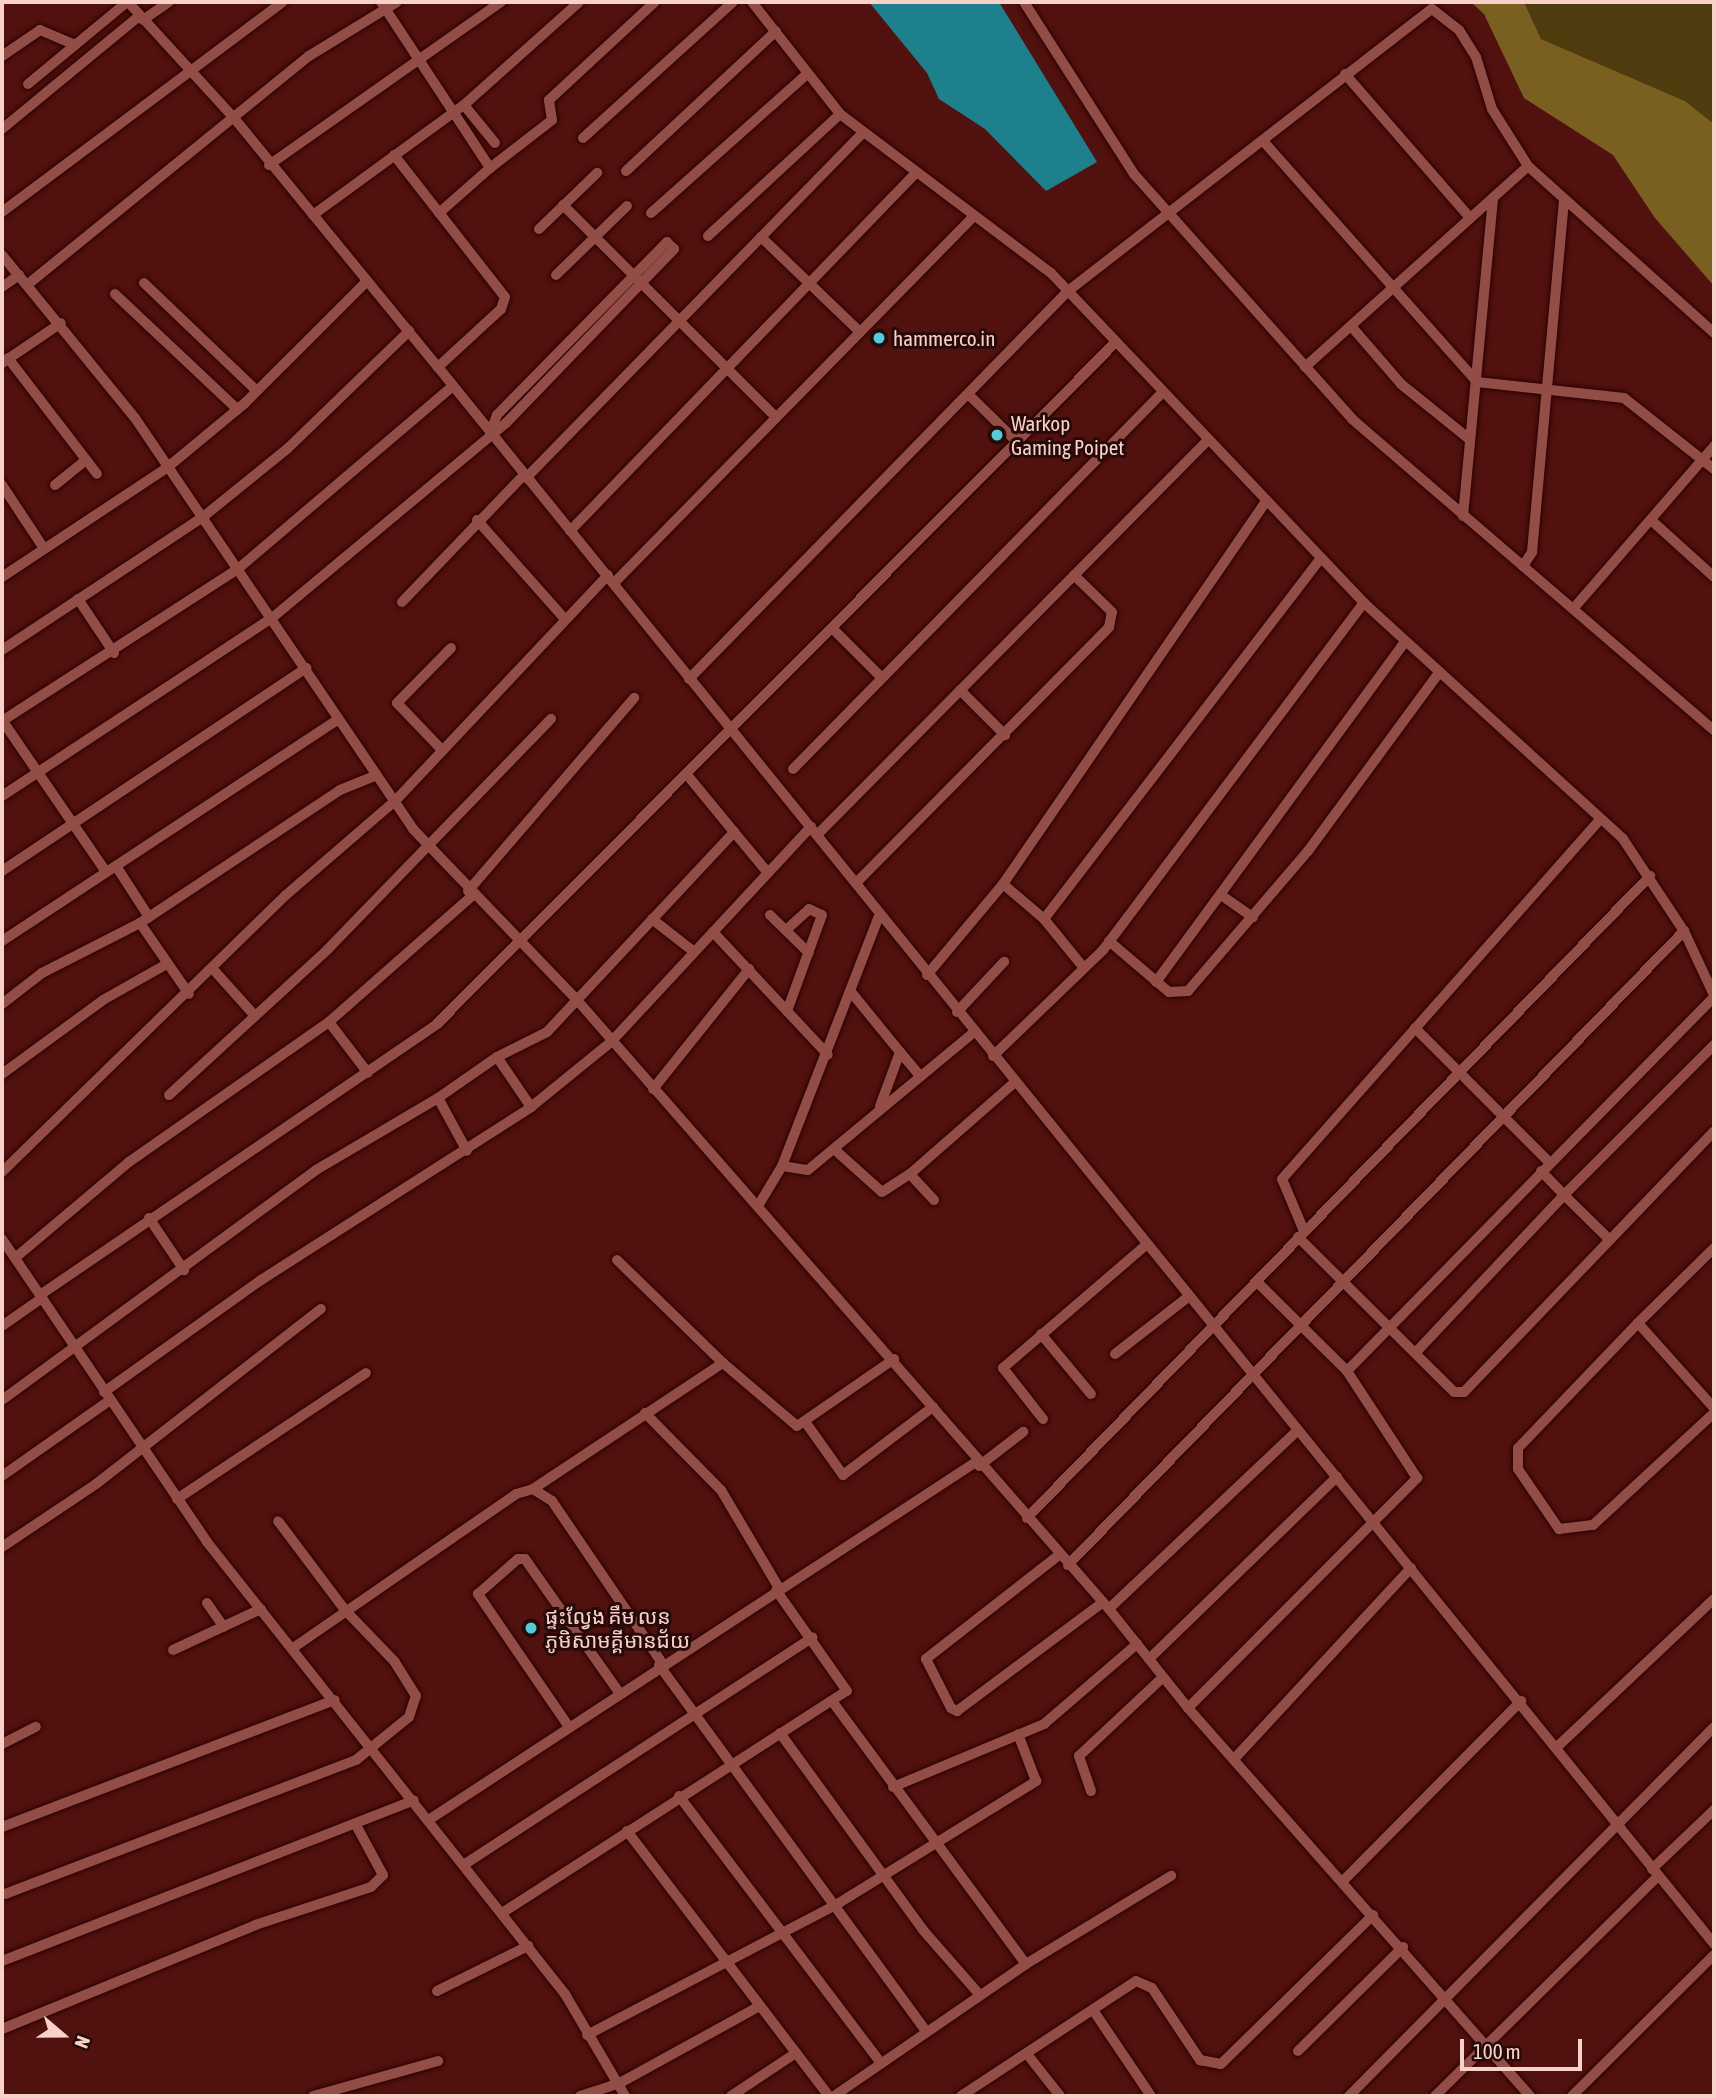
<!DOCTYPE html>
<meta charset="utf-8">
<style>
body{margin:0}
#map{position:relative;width:1716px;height:2098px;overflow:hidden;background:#50110f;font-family:"Asap Condensed","Noto Sans Khmer",sans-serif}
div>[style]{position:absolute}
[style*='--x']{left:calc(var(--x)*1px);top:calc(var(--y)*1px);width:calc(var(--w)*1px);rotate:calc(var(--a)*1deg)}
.green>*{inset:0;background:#4e3c0e}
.forest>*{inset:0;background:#796020}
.water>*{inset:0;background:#1e808c}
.roads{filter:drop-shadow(0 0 2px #2d0101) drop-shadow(0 0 2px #2d0101)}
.minor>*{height:10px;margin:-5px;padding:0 5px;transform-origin:5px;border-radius:5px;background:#924d46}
.dots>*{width:19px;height:19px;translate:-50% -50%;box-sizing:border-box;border:4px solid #250a08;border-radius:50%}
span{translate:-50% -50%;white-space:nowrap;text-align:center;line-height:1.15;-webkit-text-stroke:6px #250a08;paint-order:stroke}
.poi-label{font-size:21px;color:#f9d1cb}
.left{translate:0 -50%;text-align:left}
.frame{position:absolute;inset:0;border:4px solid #f9d1cb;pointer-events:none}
.north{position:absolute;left:28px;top:2000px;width:70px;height:70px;-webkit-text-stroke:5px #250a08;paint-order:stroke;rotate:110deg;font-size:19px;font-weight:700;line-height:28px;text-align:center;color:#f9d1cb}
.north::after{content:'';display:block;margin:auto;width:24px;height:32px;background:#f9d1cb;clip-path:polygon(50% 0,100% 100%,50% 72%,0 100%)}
.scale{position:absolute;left:1460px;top:2039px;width:122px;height:32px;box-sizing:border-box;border:4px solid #f9d1cb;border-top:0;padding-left:9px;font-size:21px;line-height:24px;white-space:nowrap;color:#f9d1cb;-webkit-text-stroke:5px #250a08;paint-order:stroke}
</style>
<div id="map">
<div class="green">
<div style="clip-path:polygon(1524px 2px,1714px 2px,1714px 124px,1685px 101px,1541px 39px)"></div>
</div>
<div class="forest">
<div style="clip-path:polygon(1471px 2px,1524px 2px,1541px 39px,1685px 101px,1714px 124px,1714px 286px,1655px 218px,1613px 155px,1524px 98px,1484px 14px)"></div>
</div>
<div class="water">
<div style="clip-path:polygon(869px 2px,999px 2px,1097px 162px,1046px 191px,985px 129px,939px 99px,927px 73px)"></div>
</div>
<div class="roads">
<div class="minor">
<div style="--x:128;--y:2;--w:157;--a:47.6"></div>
<div style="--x:234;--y:118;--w:322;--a:50.7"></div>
<div style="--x:438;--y:367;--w:2029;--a:51.02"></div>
<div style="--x:381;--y:2;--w:199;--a:56.7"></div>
<div style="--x:490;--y:168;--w:68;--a:138.6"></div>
<div style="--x:752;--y:2;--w:142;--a:51.8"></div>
<div style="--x:840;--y:114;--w:264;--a:37"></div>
<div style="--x:1051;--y:273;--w:455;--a:46.5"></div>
<div style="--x:1364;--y:603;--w:350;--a:42.3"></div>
<div style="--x:1623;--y:839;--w:110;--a:56.5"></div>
<div style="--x:1684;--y:931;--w:71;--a:64.9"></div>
<div style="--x:1024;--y:2;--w:204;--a:57.4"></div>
<div style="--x:1134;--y:174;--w:328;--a:48.3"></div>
<div style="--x:1352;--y:419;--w:477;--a:40.7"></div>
<div style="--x:143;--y:20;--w:32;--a:-35"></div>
<div style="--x:2;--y:56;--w:46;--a:-34.4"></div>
<div style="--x:40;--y:30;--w:38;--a:23"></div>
<div style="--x:1345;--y:74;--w:191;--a:49"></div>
<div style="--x:28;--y:84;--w:129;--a:-39.6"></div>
<div style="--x:464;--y:105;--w:49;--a:50.8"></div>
<div style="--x:2;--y:129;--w:178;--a:-39.5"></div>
<div style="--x:583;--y:138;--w:202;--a:-42.2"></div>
<div style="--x:1264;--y:142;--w:321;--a:48.4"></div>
<div style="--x:1477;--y:382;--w:148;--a:6.2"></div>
<div style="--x:1624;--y:398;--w:115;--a:38.3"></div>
<div style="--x:394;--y:155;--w:180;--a:52"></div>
<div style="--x:505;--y:297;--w:13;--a:108"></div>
<div style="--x:501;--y:309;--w:86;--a:137.4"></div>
<div style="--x:269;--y:165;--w:284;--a:-35.1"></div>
<div style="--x:490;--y:168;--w:78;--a:-37.7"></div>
<div style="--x:552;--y:120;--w:20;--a:-99"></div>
<div style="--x:549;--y:100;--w:144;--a:-42.8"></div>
<div style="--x:626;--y:171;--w:205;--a:-43"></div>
<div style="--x:563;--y:205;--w:301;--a:44.9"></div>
<div style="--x:2;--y:212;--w:351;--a:-36.8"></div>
<div style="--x:651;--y:213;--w:209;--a:-41.7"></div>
<div style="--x:313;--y:215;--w:187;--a:-36.1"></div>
<div style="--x:464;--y:105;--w:154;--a:-41.8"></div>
<div style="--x:539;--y:229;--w:81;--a:-44"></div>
<div style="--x:708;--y:236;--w:180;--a:-42.7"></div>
<div style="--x:761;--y:237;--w:137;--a:43.8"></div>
<div style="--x:2;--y:255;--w:210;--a:50.8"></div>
<div style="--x:135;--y:418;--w:496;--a:55.9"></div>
<div style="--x:413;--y:829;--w:237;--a:46.2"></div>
<div style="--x:577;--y:1000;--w:809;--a:48.86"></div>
<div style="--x:556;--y:275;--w:99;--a:-44.2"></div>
<div style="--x:144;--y:283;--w:156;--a:43.7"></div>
<div style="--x:27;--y:285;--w:363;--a:-39.1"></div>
<div style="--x:309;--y:56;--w:103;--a:-31.5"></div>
<div style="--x:2;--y:287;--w:21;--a:-35"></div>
<div style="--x:115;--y:294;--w:168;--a:43.3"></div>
<div style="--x:1351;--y:326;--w:77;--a:49.2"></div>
<div style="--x:1401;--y:384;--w:86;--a:38.9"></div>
<div style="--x:8;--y:358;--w:146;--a:52.5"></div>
<div style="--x:2;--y:363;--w:71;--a:-34.1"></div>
<div style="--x:1305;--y:367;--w:300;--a:-42"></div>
<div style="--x:968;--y:394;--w:69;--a:44.4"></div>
<div style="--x:526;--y:478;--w:481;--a:-45.7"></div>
<div style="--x:2;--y:485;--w:74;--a:56.5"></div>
<div style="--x:55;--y:485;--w:40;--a:-39"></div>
<div style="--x:1463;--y:516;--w:319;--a:-84.6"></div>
<div style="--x:477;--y:520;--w:131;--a:48.4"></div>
<div style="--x:1651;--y:520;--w:85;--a:42.1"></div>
<div style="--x:570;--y:531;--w:496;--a:-46"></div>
<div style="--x:1523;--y:566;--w:17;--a:-57"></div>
<div style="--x:1532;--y:552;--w:353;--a:-84.8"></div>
<div style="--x:2;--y:577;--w:199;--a:-33.5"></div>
<div style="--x:168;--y:467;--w:99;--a:-39.7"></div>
<div style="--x:244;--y:404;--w:174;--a:-45"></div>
<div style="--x:614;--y:583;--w:513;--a:-45.55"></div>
<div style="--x:78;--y:599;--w:65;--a:56.3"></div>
<div style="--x:402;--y:602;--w:176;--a:-46.2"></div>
<div style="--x:1573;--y:609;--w:216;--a:-49.1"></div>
<div style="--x:833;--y:629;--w:69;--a:45"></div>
<div style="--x:2;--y:650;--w:241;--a:-33.5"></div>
<div style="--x:203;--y:517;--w:108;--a:-39"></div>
<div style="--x:287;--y:449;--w:170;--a:-44"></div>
<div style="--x:689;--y:679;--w:542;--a:-45.67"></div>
<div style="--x:1068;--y:291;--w:460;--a:-37.8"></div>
<div style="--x:1432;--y:9;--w:34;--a:38"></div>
<div style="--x:1459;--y:30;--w:32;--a:58"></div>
<div style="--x:1476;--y:57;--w:54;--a:72.9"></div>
<div style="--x:1492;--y:109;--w:67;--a:57.7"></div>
<div style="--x:1528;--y:166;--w:250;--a:41.9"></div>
<div style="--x:960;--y:690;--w:64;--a:45"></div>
<div style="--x:2;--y:720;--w:184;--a:55.6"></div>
<div style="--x:2;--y:721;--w:282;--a:-32.8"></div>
<div style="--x:239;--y:568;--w:281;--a:-40.4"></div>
<div style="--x:442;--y:750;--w:65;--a:-133.8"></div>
<div style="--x:397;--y:703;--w:77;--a:-45.5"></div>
<div style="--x:793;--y:769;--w:525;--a:-45.54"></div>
<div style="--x:2;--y:796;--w:323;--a:-33.4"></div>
<div style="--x:272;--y:618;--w:305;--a:-39.8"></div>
<div style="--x:506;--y:423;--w:242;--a:-46"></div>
<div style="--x:674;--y:249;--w:10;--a:-135"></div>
<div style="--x:667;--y:242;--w:243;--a:134.5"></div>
<div style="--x:497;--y:415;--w:19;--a:111"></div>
<div style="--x:734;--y:832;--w:53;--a:50.3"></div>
<div style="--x:817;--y:835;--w:554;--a:-45.29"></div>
<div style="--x:116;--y:866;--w:61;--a:57.1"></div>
<div style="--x:2;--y:871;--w:366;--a:-33.7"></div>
<div style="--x:856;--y:883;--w:360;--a:-45.3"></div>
<div style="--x:1109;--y:627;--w:15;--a:-79"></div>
<div style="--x:1112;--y:612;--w:53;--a:-135.8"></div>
<div style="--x:1003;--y:884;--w:54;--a:40.5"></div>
<div style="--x:1044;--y:919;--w:63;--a:50.8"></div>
<div style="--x:468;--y:891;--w:255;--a:-49.3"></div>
<div style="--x:1221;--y:895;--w:39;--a:35"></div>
<div style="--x:770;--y:915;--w:54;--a:44.3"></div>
<div style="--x:652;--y:919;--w:52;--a:38"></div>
<div style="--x:1044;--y:919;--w:455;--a:-52.5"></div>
<div style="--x:140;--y:923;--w:86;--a:55.4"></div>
<div style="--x:786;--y:930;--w:31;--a:-42"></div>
<div style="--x:809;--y:909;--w:14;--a:25"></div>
<div style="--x:822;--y:915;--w:102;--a:110"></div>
<div style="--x:713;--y:932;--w:168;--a:46.9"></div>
<div style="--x:2;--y:941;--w:401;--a:-33.4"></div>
<div style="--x:1109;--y:941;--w:79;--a:40.4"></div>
<div style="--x:1169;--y:992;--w:19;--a:-3"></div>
<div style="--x:1188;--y:991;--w:184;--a:-49.4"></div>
<div style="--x:1308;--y:851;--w:220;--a:-53.7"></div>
<div style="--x:212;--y:968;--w:64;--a:48.1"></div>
<div style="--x:927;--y:975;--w:119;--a:-50.1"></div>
<div style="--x:1003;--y:884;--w:464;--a:-55.5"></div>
<div style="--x:1156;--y:982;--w:421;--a:-53.8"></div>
<div style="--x:851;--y:992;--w:77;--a:50.8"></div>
<div style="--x:900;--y:1052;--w:58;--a:110.3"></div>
<div style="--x:2;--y:1004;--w:51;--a:-37.8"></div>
<div style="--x:42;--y:973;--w:110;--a:-27"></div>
<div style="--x:140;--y:923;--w:240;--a:-33.6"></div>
<div style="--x:340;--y:790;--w:37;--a:-22"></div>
<div style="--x:957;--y:1012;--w:69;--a:-46.8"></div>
<div style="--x:329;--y:1022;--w:64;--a:52.6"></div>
<div style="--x:1415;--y:1028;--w:190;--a:45"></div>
<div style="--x:900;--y:1052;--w:30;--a:50"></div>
<div style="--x:993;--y:1056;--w:153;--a:-43.9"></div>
<div style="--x:1103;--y:950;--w:434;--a:-53.1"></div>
<div style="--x:497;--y:1057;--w:56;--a:-26.6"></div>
<div style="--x:547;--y:1032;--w:274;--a:-46.9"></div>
<div style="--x:734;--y:832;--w:72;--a:-129.4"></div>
<div style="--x:2;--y:1074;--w:125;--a:-36.2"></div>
<div style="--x:103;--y:1000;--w:73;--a:-29.4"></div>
<div style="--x:653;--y:1089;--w:154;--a:-51.3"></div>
<div style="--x:169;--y:1095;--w:214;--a:-42.5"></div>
<div style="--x:327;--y:950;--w:322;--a:-45.9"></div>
<div style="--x:438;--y:1098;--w:72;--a:-34.8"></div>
<div style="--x:497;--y:1057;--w:60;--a:55.8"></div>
<div style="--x:834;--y:1149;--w:64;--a:41.9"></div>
<div style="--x:882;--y:1192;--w:33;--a:-33"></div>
<div style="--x:782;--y:1166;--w:26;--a:9"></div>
<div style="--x:808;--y:1170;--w:216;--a:-39.7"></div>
<div style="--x:1541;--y:1171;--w:33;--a:46"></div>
<div style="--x:1564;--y:1195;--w:212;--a:-45"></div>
<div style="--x:2;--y:1172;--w:397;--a:-44.3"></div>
<div style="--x:286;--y:895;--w:145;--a:-40.8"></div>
<div style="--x:396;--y:800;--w:309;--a:-46.7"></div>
<div style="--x:934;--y:1200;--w:35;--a:-133"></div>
<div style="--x:910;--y:1174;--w:140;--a:-41.2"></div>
<div style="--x:758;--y:1206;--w:47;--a:-59"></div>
<div style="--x:782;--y:1166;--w:271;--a:-68.8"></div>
<div style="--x:149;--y:1218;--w:63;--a:56.1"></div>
<div style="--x:1304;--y:1231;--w:56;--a:-112.9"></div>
<div style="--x:1282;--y:1179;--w:480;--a:-48.5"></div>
<div style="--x:1298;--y:1237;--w:220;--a:44.8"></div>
<div style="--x:1454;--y:1392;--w:10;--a:0"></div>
<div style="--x:1464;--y:1392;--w:361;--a:-46.2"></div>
<div style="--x:2;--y:1239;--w:366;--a:55.9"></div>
<div style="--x:207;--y:1542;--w:577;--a:51.62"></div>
<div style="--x:565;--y:1994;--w:118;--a:59.5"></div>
<div style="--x:1714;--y:1248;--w:107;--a:135.4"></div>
<div style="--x:1638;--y:1323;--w:114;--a:48.2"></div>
<div style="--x:15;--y:1258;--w:149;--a:-40.1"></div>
<div style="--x:129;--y:1162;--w:244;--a:-35"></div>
<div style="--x:329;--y:1022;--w:192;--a:-41.4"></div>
<div style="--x:617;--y:1260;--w:148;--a:44.2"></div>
<div style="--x:40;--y:1295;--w:482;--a:-34.3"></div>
<div style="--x:438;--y:1023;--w:960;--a:-45.13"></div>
<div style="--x:1638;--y:1323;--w:173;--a:133.8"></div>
<div style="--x:1518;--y:1448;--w:21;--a:90"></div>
<div style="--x:1518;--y:1469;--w:73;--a:55.7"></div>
<div style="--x:1559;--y:1529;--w:34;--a:-7"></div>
<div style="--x:1593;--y:1525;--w:165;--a:-42.8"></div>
<div style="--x:2;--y:1326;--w:49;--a:-35"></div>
<div style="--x:1041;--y:1334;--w:78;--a:50.2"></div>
<div style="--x:1418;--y:1350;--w:213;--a:-46.7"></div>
<div style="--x:1564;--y:1195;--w:63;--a:44.4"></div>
<div style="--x:1115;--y:1354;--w:93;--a:-38"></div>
<div style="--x:1347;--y:1371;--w:524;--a:-45.54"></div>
<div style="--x:104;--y:1392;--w:193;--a:-35.5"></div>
<div style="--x:261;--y:1280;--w:321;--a:-32.6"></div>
<div style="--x:531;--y:1107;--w:103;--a:-39.1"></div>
<div style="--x:611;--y:1042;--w:294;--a:-47.1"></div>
<div style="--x:2;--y:1400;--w:389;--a:-36.2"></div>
<div style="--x:316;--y:1170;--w:142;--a:-30.5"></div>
<div style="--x:438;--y:1098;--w:60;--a:61.3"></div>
<div style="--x:645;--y:1413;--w:108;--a:45.4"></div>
<div style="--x:721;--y:1490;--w:114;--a:59.4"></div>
<div style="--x:1043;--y:1419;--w:65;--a:-128.1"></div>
<div style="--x:1003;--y:1368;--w:189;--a:-40.7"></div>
<div style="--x:806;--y:1423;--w:64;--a:54.6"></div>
<div style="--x:843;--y:1475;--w:113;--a:-37.1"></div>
<div style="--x:1298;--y:1430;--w:260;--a:136.6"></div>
<div style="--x:1109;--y:1609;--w:127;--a:51.4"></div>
<div style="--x:1188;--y:1708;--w:517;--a:48.61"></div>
<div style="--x:979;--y:1466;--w:56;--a:-37.7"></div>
<div style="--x:2;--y:1476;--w:132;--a:-35.1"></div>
<div style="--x:533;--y:1489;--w:228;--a:-33.6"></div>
<div style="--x:723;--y:1363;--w:97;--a:40.4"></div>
<div style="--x:797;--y:1426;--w:118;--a:-34.6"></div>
<div style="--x:177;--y:1499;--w:227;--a:-33.7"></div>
<div style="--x:1027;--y:1518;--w:895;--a:-45.86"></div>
<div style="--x:2;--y:1547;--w:113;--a:-33.8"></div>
<div style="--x:96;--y:1484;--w:285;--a:-37.9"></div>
<div style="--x:1059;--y:1555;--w:169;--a:142"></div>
<div style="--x:926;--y:1659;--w:55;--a:63"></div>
<div style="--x:951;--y:1708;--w:7;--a:27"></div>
<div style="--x:957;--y:1711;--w:182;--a:-36.7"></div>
<div style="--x:1068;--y:1565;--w:884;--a:-45.83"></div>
<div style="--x:207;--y:1603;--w:29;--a:55"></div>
<div style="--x:293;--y:1648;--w:271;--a:-34.6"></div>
<div style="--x:516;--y:1494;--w:18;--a:-16"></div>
<div style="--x:533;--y:1489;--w:22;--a:32"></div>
<div style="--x:552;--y:1501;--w:196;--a:55.8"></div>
<div style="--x:173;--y:1650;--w:97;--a:-25"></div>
<div style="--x:1149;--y:1659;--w:262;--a:-44.1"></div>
<div style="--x:659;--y:1665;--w:453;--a:53.9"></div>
<div style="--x:832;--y:1701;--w:327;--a:53.6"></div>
<div style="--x:1188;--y:1708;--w:325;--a:-45.1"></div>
<div style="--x:1417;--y:1478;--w:128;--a:-123.2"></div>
<div style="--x:1347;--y:1371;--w:127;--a:-135.3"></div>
<div style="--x:567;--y:1724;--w:158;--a:-124.4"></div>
<div style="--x:478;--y:1594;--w:53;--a:-41.2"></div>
<div style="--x:518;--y:1559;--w:7;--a:0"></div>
<div style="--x:525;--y:1559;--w:161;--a:54.8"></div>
<div style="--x:780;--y:1733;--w:243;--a:54"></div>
<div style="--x:923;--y:1930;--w:86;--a:48.8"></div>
<div style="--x:2;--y:1744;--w:38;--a:-27"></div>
<div style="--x:1558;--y:1746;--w:214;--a:-43.3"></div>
<div style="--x:1235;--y:1758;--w:259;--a:-47.2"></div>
<div style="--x:893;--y:1787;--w:164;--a:-22.6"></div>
<div style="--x:1044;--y:1724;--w:123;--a:-40.7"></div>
<div style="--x:1091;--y:1791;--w:37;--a:-109"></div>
<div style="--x:1079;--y:1756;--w:115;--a:-43.2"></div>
<div style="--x:679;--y:1796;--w:335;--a:52.9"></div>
<div style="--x:430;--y:1819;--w:652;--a:-33.18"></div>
<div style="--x:2;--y:1827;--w:356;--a:-20.9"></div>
<div style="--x:627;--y:1831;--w:333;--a:52.7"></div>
<div style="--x:465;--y:1864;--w:415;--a:-33.1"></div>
<div style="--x:1652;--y:1869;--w:86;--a:-43.6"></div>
<div style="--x:1344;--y:1880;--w:252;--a:-45.3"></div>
<div style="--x:5;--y:1894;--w:376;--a:-20.9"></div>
<div style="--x:356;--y:1760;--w:68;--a:-39.1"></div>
<div style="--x:409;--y:1717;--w:22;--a:-72"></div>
<div style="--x:416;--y:1696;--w:40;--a:-122"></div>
<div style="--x:395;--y:1662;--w:72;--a:-133.9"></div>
<div style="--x:345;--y:1610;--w:111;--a:-127"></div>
<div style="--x:502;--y:1913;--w:410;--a:-32.8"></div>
<div style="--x:847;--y:1691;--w:123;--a:-125.1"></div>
<div style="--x:2;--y:1961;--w:442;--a:-21.3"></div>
<div style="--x:437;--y:1991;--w:102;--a:-26.3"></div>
<div style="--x:1093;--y:2010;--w:104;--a:56"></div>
<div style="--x:2;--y:2029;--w:274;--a:-22.3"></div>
<div style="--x:255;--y:1925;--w:122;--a:-18.1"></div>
<div style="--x:371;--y:1887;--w:17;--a:-45"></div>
<div style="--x:383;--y:1875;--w:57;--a:-118.4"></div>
<div style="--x:587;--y:2035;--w:279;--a:-27.6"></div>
<div style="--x:834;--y:1906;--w:238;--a:-31.7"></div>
<div style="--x:1036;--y:1781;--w:50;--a:-111"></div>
<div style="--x:1298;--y:2051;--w:148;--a:-44.7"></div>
<div style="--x:1027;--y:2054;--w:53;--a:51.8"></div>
<div style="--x:313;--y:2096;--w:130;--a:-15.6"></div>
<div style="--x:580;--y:2096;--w:40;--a:-18"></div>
<div style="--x:618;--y:2084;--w:162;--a:-28.8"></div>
<div style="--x:731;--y:2096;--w:78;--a:-33.5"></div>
<div style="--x:834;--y:2096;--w:233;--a:-34.5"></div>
<div style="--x:1026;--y:1964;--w:170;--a:-31.3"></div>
<div style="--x:961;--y:2096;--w:209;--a:-33.3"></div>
<div style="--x:1136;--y:1981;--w:17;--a:24"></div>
<div style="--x:1152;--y:1988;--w:87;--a:56.3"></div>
<div style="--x:1200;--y:2060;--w:21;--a:11"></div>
<div style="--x:1221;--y:2064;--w:213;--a:-44.4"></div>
<div style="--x:1349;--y:2096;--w:519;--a:-45.31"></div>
<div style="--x:1435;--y:2096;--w:313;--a:-44.6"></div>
<div style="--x:1572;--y:2096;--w:200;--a:-44.8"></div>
</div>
</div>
<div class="dots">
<div style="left:879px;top:338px;background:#53cbda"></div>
<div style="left:997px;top:435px;background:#53cbda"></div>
<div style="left:531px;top:1628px;background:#53cbda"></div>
</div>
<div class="poi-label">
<span class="left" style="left:893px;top:338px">hammerco.in</span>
<span class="left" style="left:1011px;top:435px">Warkop<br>Gaming Poipet</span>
<span class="left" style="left:545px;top:1628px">ផ្ទះល្វែង គឹម លន<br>ភូមិសាមគ្គីមានជ័យ</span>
</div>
<div class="frame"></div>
<div class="north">N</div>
<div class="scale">100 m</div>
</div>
